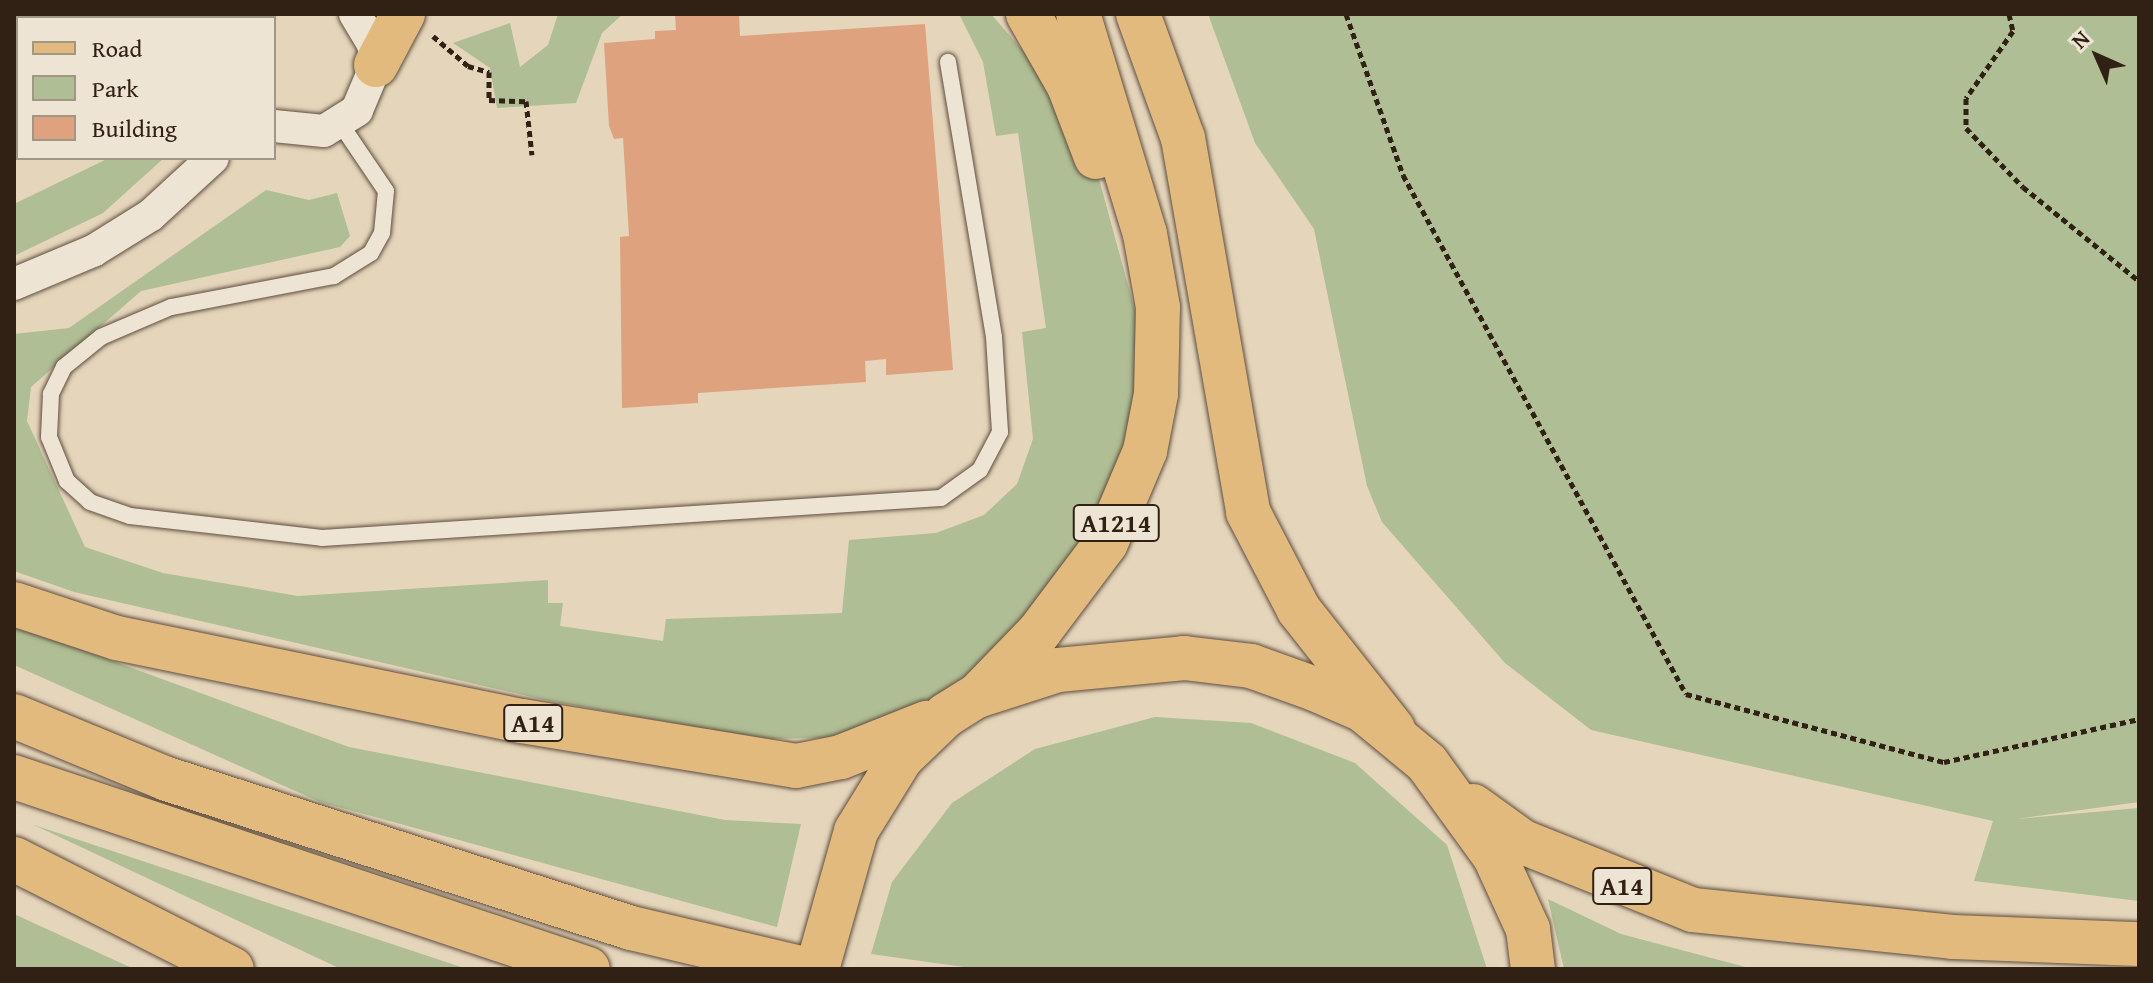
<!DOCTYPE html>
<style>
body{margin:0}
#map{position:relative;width:2153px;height:983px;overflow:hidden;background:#e5d5bb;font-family:"Gentium Book Plus",serif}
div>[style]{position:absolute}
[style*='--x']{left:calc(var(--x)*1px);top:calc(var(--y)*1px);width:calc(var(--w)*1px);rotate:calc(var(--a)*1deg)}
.green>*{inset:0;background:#afbe94}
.building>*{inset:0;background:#dfa27f}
.path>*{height:5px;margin-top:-2.5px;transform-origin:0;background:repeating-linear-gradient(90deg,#312014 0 6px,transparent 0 10px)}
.roads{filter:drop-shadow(0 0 2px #5e4d3e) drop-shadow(0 0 2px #5e4d3e)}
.service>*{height:16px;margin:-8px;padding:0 8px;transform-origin:8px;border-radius:8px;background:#eee4d3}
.minor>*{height:32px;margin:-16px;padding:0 16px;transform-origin:16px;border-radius:16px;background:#eee4d3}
.primary>*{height:44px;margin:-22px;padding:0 22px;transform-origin:22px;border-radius:22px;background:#e2ba7e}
.trunk>*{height:44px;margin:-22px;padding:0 22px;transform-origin:22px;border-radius:22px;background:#e2ba7e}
span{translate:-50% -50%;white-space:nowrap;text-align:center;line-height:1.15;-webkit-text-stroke:6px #eee4d3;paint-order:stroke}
.shield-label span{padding:2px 6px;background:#eee4d3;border:2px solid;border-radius:6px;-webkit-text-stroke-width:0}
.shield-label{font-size:26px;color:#312014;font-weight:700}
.frame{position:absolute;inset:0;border:16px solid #312014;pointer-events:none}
.legend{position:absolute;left:16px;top:16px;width:260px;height:144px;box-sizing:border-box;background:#eee4d3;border:2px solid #a29687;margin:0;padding:10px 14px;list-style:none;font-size:24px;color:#312014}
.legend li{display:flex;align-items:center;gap:16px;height:40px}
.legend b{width:40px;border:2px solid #a29687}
.north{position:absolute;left:2057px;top:16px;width:80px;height:80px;-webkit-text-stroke:6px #eee4d3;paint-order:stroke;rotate:315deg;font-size:22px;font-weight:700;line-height:32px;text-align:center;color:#312014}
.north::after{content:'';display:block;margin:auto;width:28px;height:36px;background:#312014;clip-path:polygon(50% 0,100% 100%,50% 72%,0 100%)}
</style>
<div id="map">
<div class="green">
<div style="clip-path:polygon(558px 14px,623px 14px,602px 33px,576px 103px,497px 108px,490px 68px,453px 43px,510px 23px,520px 67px,548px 45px)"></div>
<div style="clip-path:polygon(959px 14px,991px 14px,1039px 69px,1090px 146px,1140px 329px,1126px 475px,1016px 641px,877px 737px,761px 739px,545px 700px,74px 592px,14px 571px,14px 334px,69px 328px,266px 190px,309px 200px,337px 193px,350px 236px,340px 247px,141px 291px,31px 387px,27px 421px,85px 547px,163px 573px,298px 596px,548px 580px,548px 603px,563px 603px,560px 626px,663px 641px,666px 619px,842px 613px,849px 540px,936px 533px,984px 515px,1017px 484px,1033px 439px,1022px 332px,1046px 328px,1018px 133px,996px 136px,983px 62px)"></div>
<div style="clip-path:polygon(1208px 14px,2139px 14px,2139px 802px,2016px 819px,2139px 808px,2139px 901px,1974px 881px,1993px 821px,1591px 730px,1505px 663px,1382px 522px,1367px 486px,1314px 229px,1255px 143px)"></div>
<div style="clip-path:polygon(109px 158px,164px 158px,103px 213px,14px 256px,14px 204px)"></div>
<div style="clip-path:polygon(14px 625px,349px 747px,725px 820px,801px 824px,777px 927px,320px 802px,14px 665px)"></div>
<div style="clip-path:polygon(1155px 717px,1251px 723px,1355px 763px,1447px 845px,1487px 969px,978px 969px,871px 954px,892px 882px,952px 803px,1035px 749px)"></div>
<div style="clip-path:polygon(34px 825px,467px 969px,341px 969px)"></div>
<div style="clip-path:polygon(1548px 899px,1621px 934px,1753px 969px,1564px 969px)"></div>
<div style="clip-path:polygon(14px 914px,134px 969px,14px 969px)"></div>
</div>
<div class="building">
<div style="clip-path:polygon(675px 14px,739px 14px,740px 36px,925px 24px,953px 370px,886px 375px,886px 359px,865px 361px,866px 382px,698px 393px,698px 403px,622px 408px,620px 237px,629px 236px,623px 138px,614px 139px,609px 126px,604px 43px,655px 39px,655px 31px,676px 30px)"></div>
</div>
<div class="path">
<div style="--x:1346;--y:14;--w:171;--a:70.5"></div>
<div style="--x:1403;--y:175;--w:591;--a:61.4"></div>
<div style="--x:1686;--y:694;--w:267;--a:14.8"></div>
<div style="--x:1944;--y:762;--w:200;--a:-12.4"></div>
<div style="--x:2009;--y:14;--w:17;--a:77"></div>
<div style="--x:2013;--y:31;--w:82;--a:125"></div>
<div style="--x:1966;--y:98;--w:30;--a:90"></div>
<div style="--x:1966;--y:128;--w:82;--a:46"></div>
<div style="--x:2023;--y:187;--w:149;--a:39"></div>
<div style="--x:124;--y:18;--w:5;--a:-53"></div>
<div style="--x:433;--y:36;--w:46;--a:40.6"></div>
<div style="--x:468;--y:66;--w:22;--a:16"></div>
<div style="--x:489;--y:72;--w:28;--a:90"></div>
<div style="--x:489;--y:100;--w:37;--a:2"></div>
<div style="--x:526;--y:101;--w:54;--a:83.7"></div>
</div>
<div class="roads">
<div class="service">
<div style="--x:61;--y:18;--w:4;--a:-76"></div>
<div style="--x:14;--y:61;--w:4;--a:-27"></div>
<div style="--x:346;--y:132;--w:71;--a:55.9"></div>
<div style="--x:386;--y:191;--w:42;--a:95.4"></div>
<div style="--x:382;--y:233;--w:23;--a:119"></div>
<div style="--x:371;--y:253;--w:44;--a:148.1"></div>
<div style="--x:334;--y:276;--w:166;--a:169.2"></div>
<div style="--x:171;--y:307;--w:76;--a:156.8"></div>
<div style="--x:101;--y:337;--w:48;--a:141"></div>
<div style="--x:64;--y:367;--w:30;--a:116"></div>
<div style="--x:51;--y:394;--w:43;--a:92.7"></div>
<div style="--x:49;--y:437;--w:48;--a:67.8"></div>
<div style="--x:67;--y:481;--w:31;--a:42"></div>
<div style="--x:90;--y:502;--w:42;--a:19.3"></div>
<div style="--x:130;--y:516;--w:193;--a:6.5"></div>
<div style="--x:322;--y:538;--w:620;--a:-3.7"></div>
<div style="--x:941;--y:498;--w:48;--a:-35.7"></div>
<div style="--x:980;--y:470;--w:43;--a:-62.2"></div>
<div style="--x:1000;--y:432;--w:95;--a:-93.6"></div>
<div style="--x:994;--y:337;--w:279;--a:-99.5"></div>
</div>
<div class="minor">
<div style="--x:251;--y:18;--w:6;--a:-45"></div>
<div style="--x:274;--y:126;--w:50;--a:5.7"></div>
<div style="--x:324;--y:131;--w:39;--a:-32"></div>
<div style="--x:357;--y:110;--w:49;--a:-67.1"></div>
<div style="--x:376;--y:65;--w:21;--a:-98"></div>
<div style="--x:373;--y:44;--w:35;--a:-121"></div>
<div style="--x:14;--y:284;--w:86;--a:-22.7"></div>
<div style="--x:93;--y:251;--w:68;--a:-31.8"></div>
<div style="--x:151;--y:215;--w:84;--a:-42.6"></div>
</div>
<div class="primary">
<div style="--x:1028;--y:14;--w:83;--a:60.3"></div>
<div style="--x:1069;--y:86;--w:76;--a:69.2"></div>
<div style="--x:1138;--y:14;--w:132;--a:70.1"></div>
<div style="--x:1183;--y:138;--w:380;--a:80.1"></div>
<div style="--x:1248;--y:512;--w:110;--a:62.5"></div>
<div style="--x:1299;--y:610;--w:152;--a:51.7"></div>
<div style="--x:376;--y:65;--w:58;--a:-62.1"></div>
<div style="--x:977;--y:696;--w:89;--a:-45.9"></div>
<div style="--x:1039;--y:632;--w:111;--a:-53"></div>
<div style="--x:1106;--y:543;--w:100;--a:-67"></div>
<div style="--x:1145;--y:451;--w:58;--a:-79.1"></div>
<div style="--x:1156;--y:394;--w:87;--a:-88.7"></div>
<div style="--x:1158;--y:307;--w:74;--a:-100.1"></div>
<div style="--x:1145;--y:234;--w:230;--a:-106.9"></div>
</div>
<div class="trunk">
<div style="--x:14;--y:604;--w:108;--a:18.3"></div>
<div style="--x:117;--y:638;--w:413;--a:11.6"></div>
<div style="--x:522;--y:721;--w:278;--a:9.3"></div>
<div style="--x:796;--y:766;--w:46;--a:-11.3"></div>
<div style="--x:841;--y:757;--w:92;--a:-21.8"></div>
<div style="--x:14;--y:716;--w:165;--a:22.4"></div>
<div style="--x:167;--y:779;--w:487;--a:17.8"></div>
<div style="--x:631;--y:928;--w:179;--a:13.3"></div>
<div style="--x:14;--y:777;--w:605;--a:18.49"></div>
<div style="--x:1473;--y:806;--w:62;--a:35.8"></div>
<div style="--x:1523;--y:842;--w:183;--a:21.8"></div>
<div style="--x:1693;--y:910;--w:261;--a:5.9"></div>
<div style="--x:1953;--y:937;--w:186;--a:2.2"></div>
<div style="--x:14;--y:859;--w:244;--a:26.8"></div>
<div style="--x:817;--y:969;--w:143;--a:-74.2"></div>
<div style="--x:856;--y:831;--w:86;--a:-58.3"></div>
<div style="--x:901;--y:758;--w:62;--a:-43.7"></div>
<div style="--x:946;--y:715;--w:36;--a:-32"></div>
<div style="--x:977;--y:696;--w:85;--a:-17.8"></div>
<div style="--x:1058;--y:670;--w:127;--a:-5.4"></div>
<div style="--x:1184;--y:658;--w:67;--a:6.8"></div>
<div style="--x:1251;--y:666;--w:68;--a:19.8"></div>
<div style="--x:1315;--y:689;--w:52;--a:23.6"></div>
<div style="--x:1363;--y:710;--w:83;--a:39.6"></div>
<div style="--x:1427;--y:763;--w:116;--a:54.1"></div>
<div style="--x:1495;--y:857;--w:79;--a:65.4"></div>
<div style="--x:1528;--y:929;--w:40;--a:82.9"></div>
</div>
</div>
<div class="shield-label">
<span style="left:1116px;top:523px">A1214</span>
<span style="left:533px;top:723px">A14</span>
<span style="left:1622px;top:886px">A14</span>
</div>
<div class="frame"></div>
<ul class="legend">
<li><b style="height:10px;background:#e2ba7e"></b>Road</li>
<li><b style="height:22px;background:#afbe94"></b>Park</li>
<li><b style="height:22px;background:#dfa27f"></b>Building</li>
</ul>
<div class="north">N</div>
</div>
